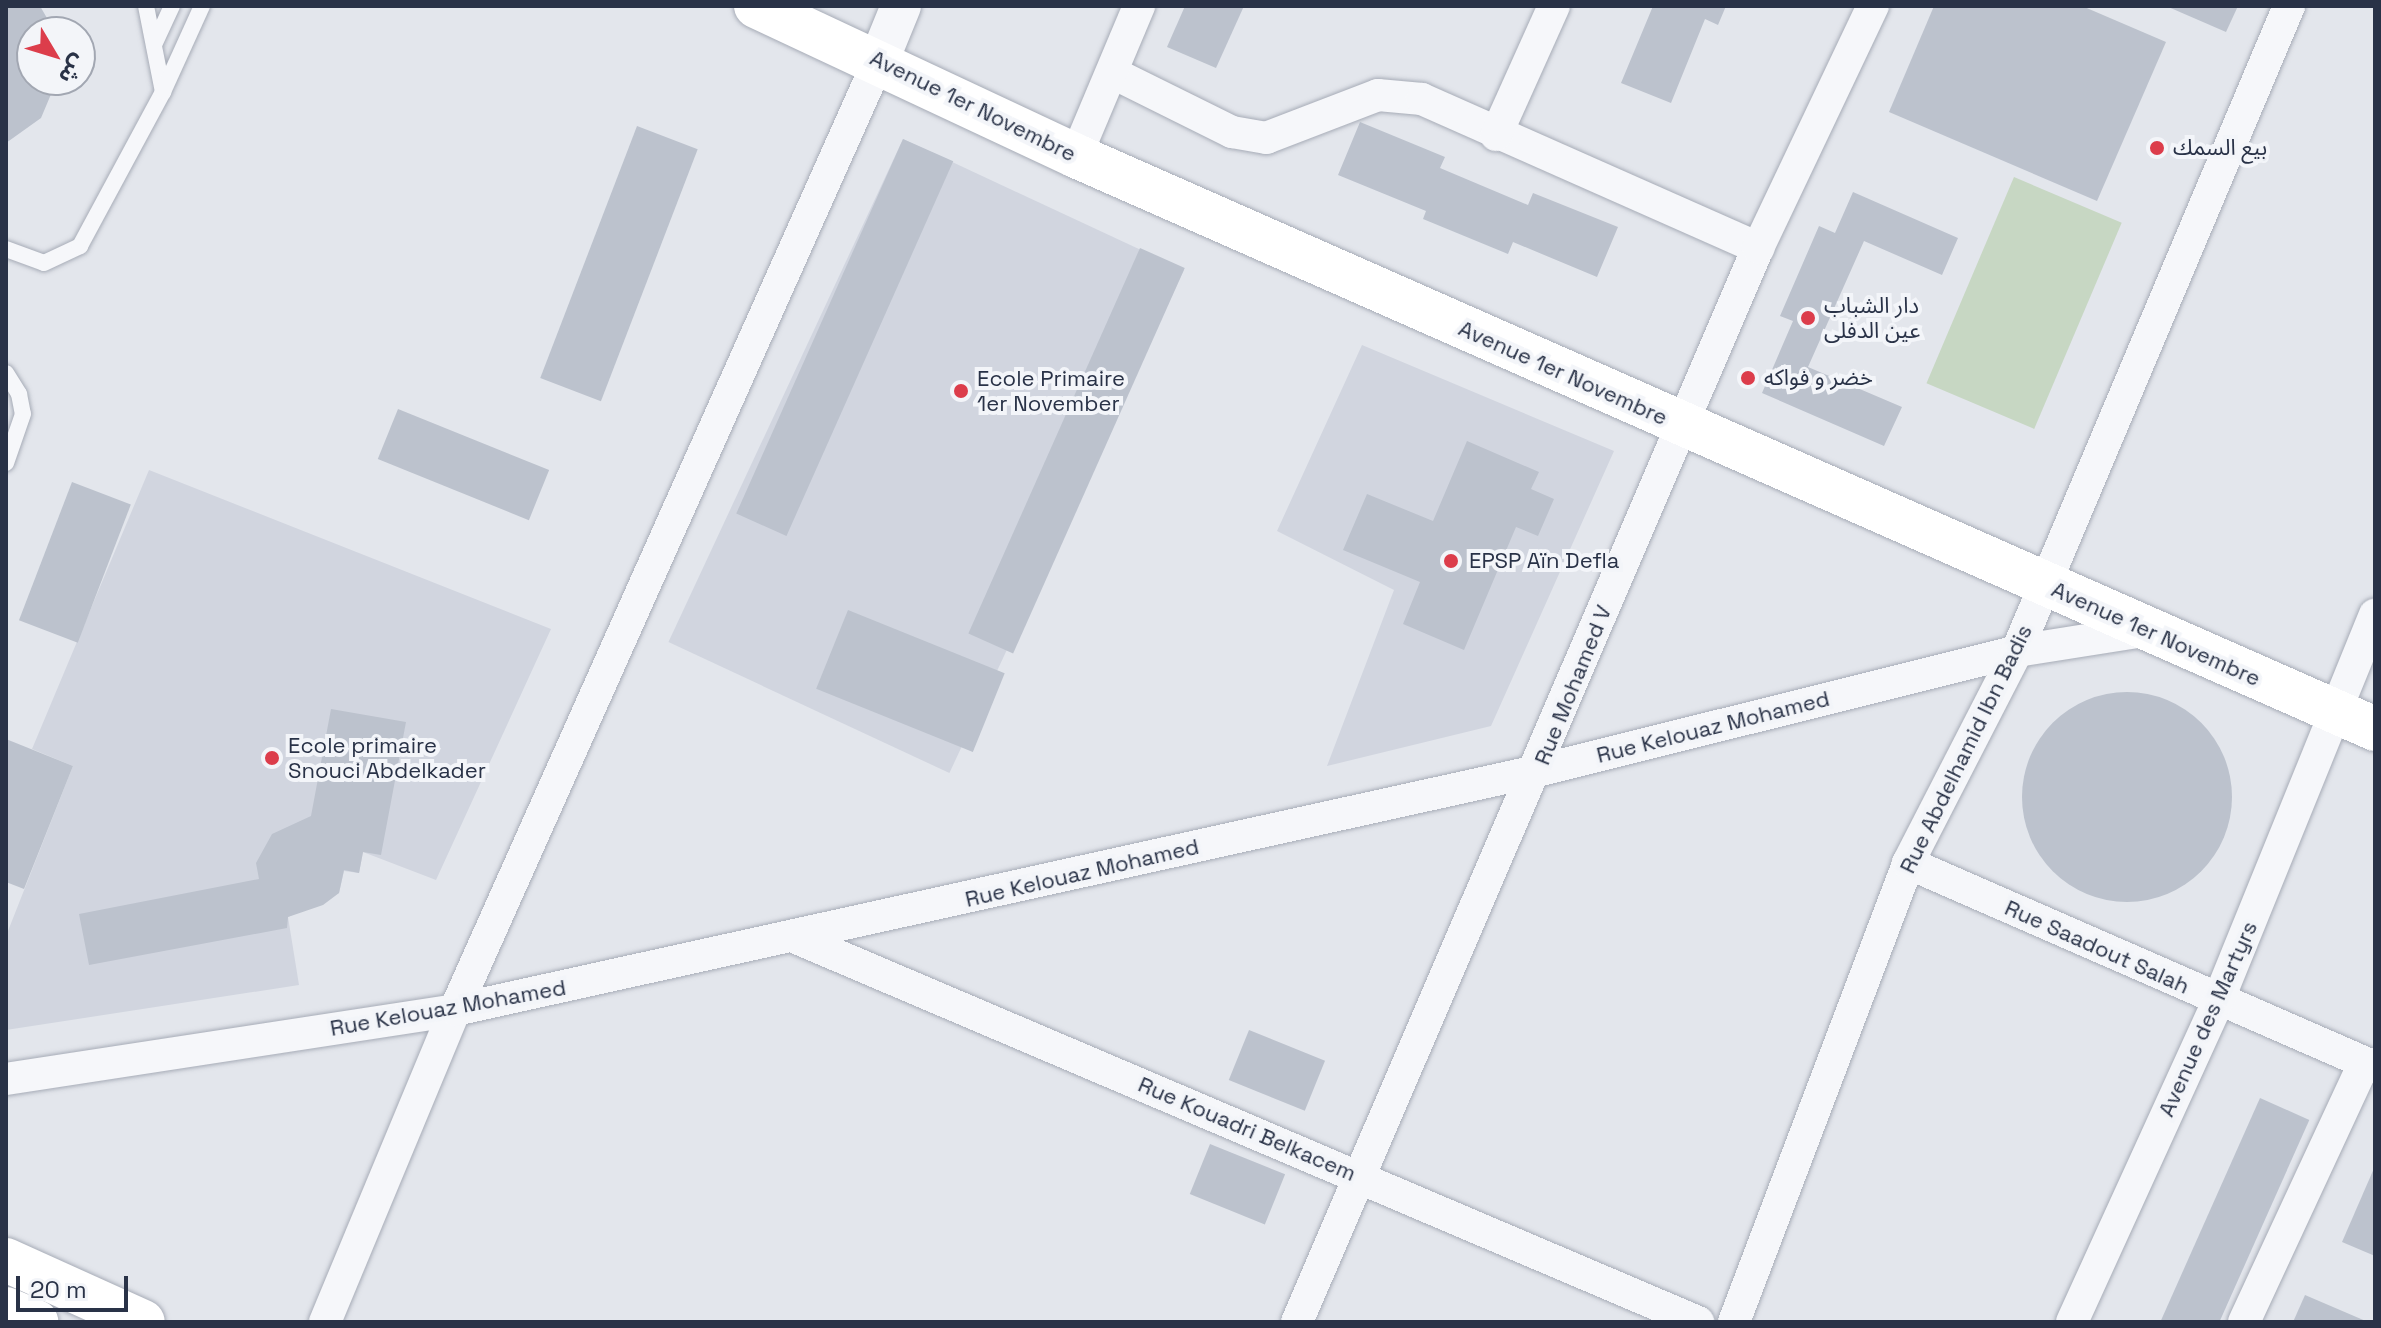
<!DOCTYPE html>
<meta charset="utf-8">
<style>
body{margin:0}
#map{position:relative;width:2381px;height:1328px;overflow:hidden;background:#e3e6ec;font-family:"Space Grotesk","Noto Sans Arabic",sans-serif}
div>[style]{position:absolute}
[style*='--x']{left:calc(var(--x)*1px);top:calc(var(--y)*1px);width:calc(var(--w)*1px);rotate:calc(var(--a)*1deg)}
.built>*{inset:0;background:#d1d5df;transform-origin:0 0}
.green>*{inset:0;background:#c7d7c3;transform-origin:0 0}
.building>*{inset:0;background:#bcc2cd;transform-origin:0 0}
.round{border-radius:50%}
.roads{filter:drop-shadow(0 0 2px #a7acb7) drop-shadow(0 0 2px #a7acb7)}
.service>*{height:16px;margin:-8px;padding:0 8px;transform-origin:8px;border-radius:8px;background:#f6f7fa}
.minor>*{height:32px;margin:-16px;padding:0 16px;transform-origin:16px;border-radius:16px;background:#f6f7fa}
.tertiary>*{height:40px;margin:-20px;padding:0 20px;transform-origin:20px;border-radius:20px;background:#f6f7fa}
.secondary>*{height:44px;margin:-22px;padding:0 22px;transform-origin:22px;border-radius:22px;background:#fff}
.dots>*{width:22px;height:22px;translate:-50% -50%;box-sizing:border-box;border:4px solid #f3f5f9;border-radius:50%}
span{translate:-50% -50%;white-space:nowrap;text-align:center;line-height:1.15;-webkit-text-stroke:8px #f3f5f9;paint-order:stroke}
.street-label{font-size:22px;color:#293247}
.poi-label{font-size:22px;color:#293247}
.left{translate:0 -50%;text-align:left}
.frame{position:absolute;inset:0;border:8px solid #293247;pointer-events:none}
.north{position:absolute;left:16px;top:16px;width:80px;height:80px;box-sizing:border-box;background:#f3f5f9;border:2px solid #a2a7b2;border-radius:50%;rotate:128deg;font-size:22px;font-weight:700;line-height:32px;text-align:center;color:#293247}
.north::after{content:'';display:block;margin:auto;width:28px;height:36px;background:#dc3d4b;clip-path:polygon(50% 0,100% 100%,50% 72%,0 100%)}
.scale{position:absolute;left:16px;top:1276px;width:112px;height:36px;box-sizing:border-box;border:4px solid #293247;border-top:0;padding-left:10px;font-size:24px;line-height:28px;white-space:nowrap;color:#293247;-webkit-text-stroke:6px #f3f5f9;paint-order:stroke}
</style>
<div id="map">
<div class="built">
<div style="left:903px;top:139px;width:310px;height:555px;rotate:25deg"></div>
<div style="clip-path:polygon(1362px 345px,1614px 451px,1491px 726px,1327px 766px,1394px 590px,1277px 531px)"></div>
<div style="clip-path:polygon(149px 470px,551px 629px,436px 880px,363px 852px,359px 873px,344px 871px,339px 893px,288px 917px,299px 985px,6px 1030px,6px 936px,73px 766px,32px 749px)"></div>
</div>
<div class="green">
<div style="left:2014px;top:177px;width:117px;height:224px;rotate:23deg"></div>
</div>
<div class="building">
<div style="clip-path:polygon(6px 6px,40px 6px,55px 32px,32px 32px,32px 80px,57px 80px,41px 118px,6px 143px)"></div>
<div style="clip-path:polygon(1185px 6px,1244px 6px,1216px 68px,1167px 47px)"></div>
<div style="clip-path:polygon(1653px 6px,1726px 6px,1718px 25px,1705px 19px,1671px 103px,1621px 83px)"></div>
<div style="clip-path:polygon(1934px 6px,2082px 6px,2166px 42px,2097px 201px,1889px 112px)"></div>
<div style="clip-path:polygon(2166px 6px,2238px 6px,2226px 32px)"></div>
<div style="clip-path:polygon(1360px 122px,1445px 157px,1440px 168px,1528px 205px,1533px 193px,1618px 227px,1597px 277px,1513px 242px,1508px 254px,1423px 219px,1426px 211px,1338px 175px)"></div>
<div style="left:637px;top:126px;width:65px;height:270px;rotate:21deg"></div>
<div style="left:903px;top:139px;width:55px;height:410px;rotate:24deg"></div>
<div style="clip-path:polygon(1853px 192px,1958px 238px,1942px 275px,1864px 241px,1808px 367px,1902px 407px,1884px 446px,1762px 393px,1793px 321px,1780px 316px,1819px 226px,1835px 233px)"></div>
<div style="left:1140px;top:248px;width:49px;height:422px;rotate:24deg"></div>
<div style="left:398px;top:409px;width:163px;height:54px;rotate:22deg"></div>
<div style="clip-path:polygon(1467px 441px,1539px 472px,1531px 489px,1554px 499px,1538px 536px,1516px 527px,1464px 650px,1403px 624px,1420px 582px,1343px 550px,1367px 494px,1433px 521px)"></div>
<div style="left:72px;top:482px;width:63px;height:148px;rotate:21deg"></div>
<div style="left:848px;top:610px;width:169px;height:85px;rotate:22deg"></div>
<div class="round" style="left:2022px;top:692px;width:210px;height:210px"></div>
<div style="clip-path:polygon(331px 709px,406px 722px,381px 855px,363px 852px,359px 873px,344px 870px,339px 893px,323px 905px,288px 917px,287px 928px,89px 965px,79px 914px,259px 879px,256px 863px,272px 834px,311px 816px)"></div>
<div style="clip-path:polygon(6px 739px,73px 766px,24px 889px,6px 882px)"></div>
<div style="left:1249px;top:1030px;width:82px;height:54px;rotate:22deg"></div>
<div style="left:2260px;top:1098px;width:54px;height:246px;rotate:24deg"></div>
<div style="left:1210px;top:1144px;width:81px;height:54px;rotate:22deg"></div>
<div style="clip-path:polygon(2375px 1166px,2375px 1256px,2342px 1242px)"></div>
<div style="clip-path:polygon(2305px 1295px,2368px 1322px,2293px 1322px)"></div>
</div>
<div class="roads">
<div class="service">
<div style="--x:146;--y:6;--w:88;--a:78.8"></div>
<div style="--x:154;--y:45;--w:43;--a:-65.2"></div>
<div style="--x:6;--y:249;--w:40;--a:20.2"></div>
<div style="--x:44;--y:263;--w:40;--a:-25"></div>
<div style="--x:80;--y:246;--w:175;--a:-61.7"></div>
<div style="--x:163;--y:92;--w:94;--a:-65.6"></div>
<div style="--x:6;--y:373;--w:25;--a:58"></div>
<div style="--x:19;--y:394;--w:20;--a:79"></div>
<div style="--x:23;--y:414;--w:52;--a:109.1"></div>
</div>
<div class="minor">
<div style="--x:1113;--y:73;--w:133;--a:26.4"></div>
<div style="--x:1232;--y:132;--w:35;--a:10"></div>
<div style="--x:1266;--y:138;--w:120;--a:-21"></div>
<div style="--x:1378;--y:95;--w:44;--a:5.2"></div>
<div style="--x:1422;--y:99;--w:368;--a:23.9"></div>
<div style="--x:1496;--y:135;--w:141;--a:-65.8"></div>
<div style="--x:1076;--y:156;--w:163;--a:-67.2"></div>
<div style="--x:1908;--y:863;--w:510;--a:23.6"></div>
<div style="--x:794;--y:937;--w:983;--a:23.07"></div>
<div style="--x:6;--y:1079;--w:454;--a:-8.7"></div>
<div style="--x:455;--y:1010;--w:1108;--a:-12.46"></div>
<div style="--x:1537;--y:771;--w:495;--a:-14"></div>
<div style="--x:2017;--y:651;--w:135;--a:-9"></div>
<div style="--x:325;--y:1322;--w:338;--a:-67.4"></div>
<div style="--x:455;--y:1010;--w:1040;--a:-65.95"></div>
<div style="--x:1297;--y:1322;--w:1169;--a:-66.77"></div>
<div style="--x:1758;--y:248;--w:268;--a:-64.6"></div>
<div style="--x:1734;--y:1322;--w:491;--a:-69.2"></div>
<div style="--x:1908;--y:863;--w:238;--a:-62.8"></div>
<div style="--x:2017;--y:651;--w:700;--a:-67.13"></div>
<div style="--x:2072;--y:1322;--w:353;--a:-65.5"></div>
<div style="--x:2218;--y:1001;--w:417;--a:-67.9"></div>
<div style="--x:2244;--y:1322;--w:285;--a:-65.1"></div>
</div>
<div class="tertiary">
<div style="--x:879;--y:60;--w:58;--a:-67.8"></div>
</div>
<div class="secondary">
<div style="--x:756;--y:6;--w:353;--a:25.1"></div>
<div style="--x:1076;--y:156;--w:1420;--a:23.8"></div>
<div style="--x:6;--y:1260;--w:150;--a:24.3"></div>
<div style="--x:6;--y:1309;--w:33;--a:23"></div>
</div>
</div>
<div class="dots">
<div style="left:2157px;top:148px;background:#dc3d4b"></div>
<div style="left:1808px;top:318px;background:#dc3d4b"></div>
<div style="left:1748px;top:378px;background:#dc3d4b"></div>
<div style="left:961px;top:391px;background:#dc3d4b"></div>
<div style="left:1451px;top:561px;background:#dc3d4b"></div>
<div style="left:272px;top:758px;background:#dc3d4b"></div>
</div>
<div class="street-label">
<span style="left:973px;top:106px;rotate:26deg">Avenue 1er Novembre</span>
<span style="left:1563px;top:373px;rotate:24deg">Avenue 1er Novembre</span>
<span style="left:2156px;top:634px;rotate:24deg">Avenue 1er Novembre</span>
<span style="left:1573px;top:685px;rotate:-68deg">Rue Mohamed V</span>
<span style="left:1713px;top:727px;rotate:-14deg">Rue Kelouaz Mohamed</span>
<span style="left:1966px;top:749px;rotate:-64deg">Rue Abdelhamid Ibn Badis</span>
<span style="left:1082px;top:873px;rotate:-13deg">Rue Kelouaz Mohamed</span>
<span style="left:2097px;top:947px;rotate:24deg">Rue Saadout Salah</span>
<span style="left:448px;top:1008px;rotate:-10deg">Rue Kelouaz Mohamed</span>
<span style="left:2208px;top:1019px;rotate:-66deg">Avenue des Martyrs</span>
<span style="left:1247px;top:1129px;rotate:23deg">Rue Kouadri Belkacem</span>
</div>
<div class="poi-label">
<span class="left" style="left:2173px;top:148px">بيع السمك</span>
<span class="left" style="left:1824px;top:318px">دار الشباب<br>عين الدفلى</span>
<span class="left" style="left:977px;top:391px">Ecole Primaire<br>1er November</span>
<span class="left" style="left:1764px;top:378px">خضر و فواكه</span>
<span class="left" style="left:1469px;top:561px">EPSP Aïn Defla</span>
<span class="left" style="left:288px;top:758px">Ecole primaire<br>Snouci Abdelkader</span>
</div>
<div class="frame"></div>
<div class="north">ش</div>
<div class="scale">20 m</div>
</div>
